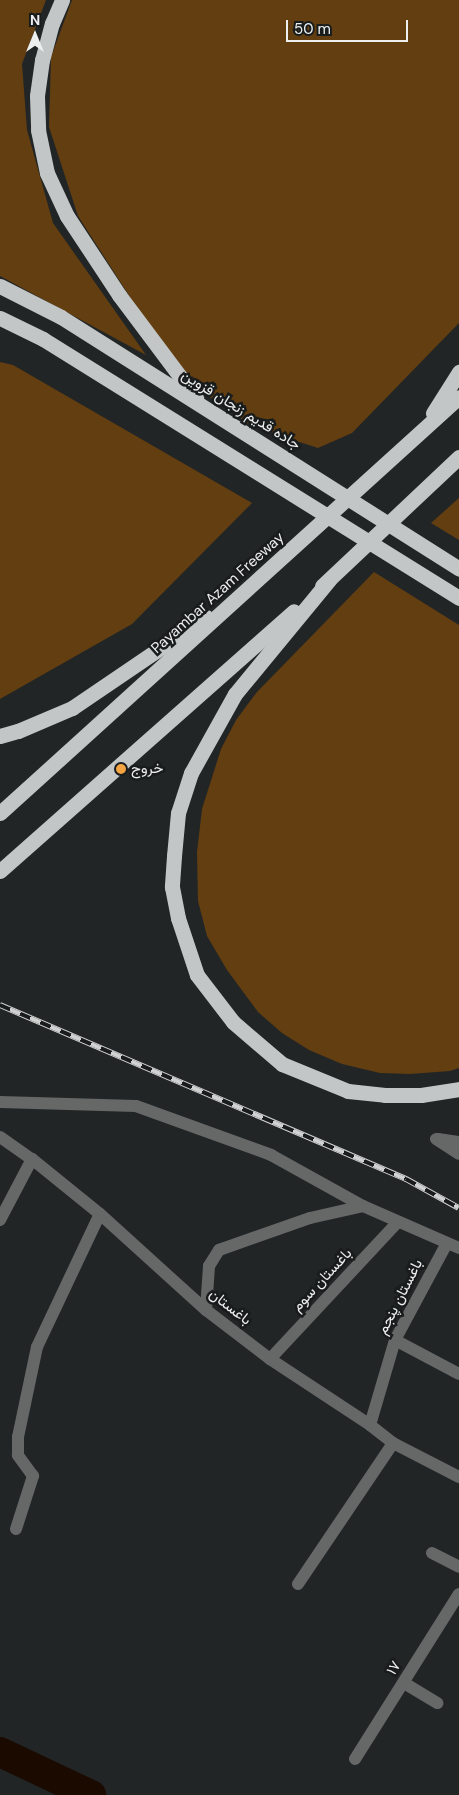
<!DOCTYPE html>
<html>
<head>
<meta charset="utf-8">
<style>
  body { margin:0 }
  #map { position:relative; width:459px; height:1795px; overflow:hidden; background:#222526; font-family:"DM Sans",Vazirmatn,sans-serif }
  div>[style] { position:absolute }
  .green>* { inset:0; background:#623e10 }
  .river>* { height:30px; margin:-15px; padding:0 15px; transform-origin:15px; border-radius:15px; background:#1a0a00 }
  .street>* { height:12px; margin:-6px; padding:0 6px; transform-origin:6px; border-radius:6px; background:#666868 }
  .highway>* { height:15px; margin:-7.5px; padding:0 7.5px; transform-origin:7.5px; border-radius:7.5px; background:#c2c6c7 }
  .rail>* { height:5.5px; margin-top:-2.75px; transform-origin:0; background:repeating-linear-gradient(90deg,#191c1c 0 11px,#d0d2d2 0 22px); box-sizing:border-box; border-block:1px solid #d0d2d2 }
  .dots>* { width:14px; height:14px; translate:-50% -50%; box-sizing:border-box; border:2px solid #191c1c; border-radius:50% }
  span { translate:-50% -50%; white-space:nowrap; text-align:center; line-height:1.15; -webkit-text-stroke:5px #191c1c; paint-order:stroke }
  .street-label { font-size:15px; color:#edefef }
  .poi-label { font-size:15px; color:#edefef }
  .left { translate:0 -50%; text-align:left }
  .north { position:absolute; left:10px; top:10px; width:50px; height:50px; -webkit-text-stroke:4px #191c1c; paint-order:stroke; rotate:0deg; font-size:14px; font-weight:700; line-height:20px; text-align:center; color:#edefef }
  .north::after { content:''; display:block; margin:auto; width:18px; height:22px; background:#edefef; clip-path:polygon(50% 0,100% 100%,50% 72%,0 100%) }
  .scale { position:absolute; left:286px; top:20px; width:122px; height:22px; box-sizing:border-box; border:2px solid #edefef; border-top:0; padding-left:6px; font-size:15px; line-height:18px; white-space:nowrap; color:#edefef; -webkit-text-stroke:4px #191c1c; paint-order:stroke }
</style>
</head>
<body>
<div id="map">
  <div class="green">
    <i style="clip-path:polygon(0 0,46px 0,22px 64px,27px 130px,53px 223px,146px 355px,0 276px)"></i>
    <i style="clip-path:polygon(72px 0,459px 0,459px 323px,352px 433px,318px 448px,253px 427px,210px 397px,184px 370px,137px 308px,78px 216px,49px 127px,51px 57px)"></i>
    <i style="clip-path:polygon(0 362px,13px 365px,252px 503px,132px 624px,0 699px)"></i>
    <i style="clip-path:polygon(459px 498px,459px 540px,431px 523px)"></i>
    <i style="clip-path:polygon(374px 572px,459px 625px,459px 1068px,450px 1071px,410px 1074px,380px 1073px,342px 1064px,309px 1050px,282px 1033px,258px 1012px,227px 970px,207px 936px,198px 901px,197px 852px,202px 809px,221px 749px,236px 720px,257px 692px)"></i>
  </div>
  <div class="river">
    <i style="left:0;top:1752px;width:101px;rotate:25.3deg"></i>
  </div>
  <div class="street">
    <i style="left:0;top:1102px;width:136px;rotate:1.7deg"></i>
    <i style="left:136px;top:1106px;width:144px;rotate:19.9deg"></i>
    <i style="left:271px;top:1155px;width:105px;rotate:29deg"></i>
    <i style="left:363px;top:1206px;width:105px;rotate:23.6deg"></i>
    <i style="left:0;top:1137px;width:39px;rotate:35deg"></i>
    <i style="left:32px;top:1159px;width:87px;rotate:39deg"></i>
    <i style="left:100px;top:1214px;width:143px;rotate:42.2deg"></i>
    <i style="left:206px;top:1310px;width:81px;rotate:37.4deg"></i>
    <i style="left:270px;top:1359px;width:120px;rotate:33.4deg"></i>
    <i style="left:370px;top:1425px;width:29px;rotate:38deg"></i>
    <i style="left:393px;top:1443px;width:74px;rotate:27.3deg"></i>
    <i style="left:436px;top:1139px;width:27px;rotate:33deg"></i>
    <i style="left:438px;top:1139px;width:21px;rotate:8deg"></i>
    <i style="left:0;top:1220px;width:69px;rotate:-62.3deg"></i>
    <i style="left:206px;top:1310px;width:44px;rotate:-86.1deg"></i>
    <i style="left:209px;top:1266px;width:19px;rotate:-58deg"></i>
    <i style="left:219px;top:1250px;width:96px;rotate:-19.4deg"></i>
    <i style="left:310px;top:1218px;width:54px;rotate:-12.8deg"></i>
    <i style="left:395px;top:1340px;width:72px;rotate:28deg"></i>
    <i style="left:270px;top:1359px;width:186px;rotate:-47deg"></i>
    <i style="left:370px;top:1425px;width:89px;rotate:-73.6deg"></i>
    <i style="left:395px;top:1340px;width:110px;rotate:-61.8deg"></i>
    <i style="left:16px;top:1529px;width:56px;rotate:-72.2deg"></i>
    <i style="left:33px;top:1476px;width:26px;rotate:-126deg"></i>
    <i style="left:18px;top:1455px;width:18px;rotate:-90deg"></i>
    <i style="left:18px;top:1437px;width:92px;rotate:-78.1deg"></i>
    <i style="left:37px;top:1347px;width:147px;rotate:-64.7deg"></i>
    <i style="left:432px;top:1553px;width:30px;rotate:27deg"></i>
    <i style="left:298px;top:1584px;width:170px;rotate:-56deg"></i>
    <i style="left:404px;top:1683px;width:39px;rotate:31deg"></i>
    <i style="left:355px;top:1759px;width:195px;rotate:-57.8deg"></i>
  </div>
  <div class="highway">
    <i style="left:62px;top:0;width:25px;rotate:113deg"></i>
    <i style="left:52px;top:23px;width:38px;rotate:105deg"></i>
    <i style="left:42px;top:60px;width:36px;rotate:98deg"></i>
    <i style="left:37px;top:96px;width:34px;rotate:88deg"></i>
    <i style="left:38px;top:130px;width:44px;rotate:78.2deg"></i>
    <i style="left:47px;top:173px;width:47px;rotate:65.1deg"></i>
    <i style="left:67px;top:216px;width:95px;rotate:56.6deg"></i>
    <i style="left:119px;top:295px;width:129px;rotate:53.2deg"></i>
    <i style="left:0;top:286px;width:68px;rotate:26.9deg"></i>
    <i style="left:61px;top:317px;width:471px;rotate:32.3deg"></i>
    <i style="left:0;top:318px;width:48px;rotate:26deg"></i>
    <i style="left:43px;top:339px;width:490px;rotate:31.9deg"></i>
    <i style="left:433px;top:413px;width:49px;rotate:-57.6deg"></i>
    <i style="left:329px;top:580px;width:148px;rotate:129.5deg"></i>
    <i style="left:235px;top:694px;width:90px;rotate:119.1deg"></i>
    <i style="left:191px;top:773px;width:42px;rotate:108deg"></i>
    <i style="left:178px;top:813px;width:43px;rotate:95.3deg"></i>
    <i style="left:174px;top:856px;width:31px;rotate:94deg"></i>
    <i style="left:172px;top:887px;width:32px;rotate:79deg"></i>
    <i style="left:178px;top:918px;width:60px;rotate:71.6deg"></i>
    <i style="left:197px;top:975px;width:59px;rotate:52.5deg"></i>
    <i style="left:233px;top:1022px;width:65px;rotate:40.6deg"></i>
    <i style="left:282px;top:1064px;width:71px;rotate:22.2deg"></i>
    <i style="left:348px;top:1091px;width:37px;rotate:6deg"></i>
    <i style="left:385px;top:1095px;width:36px"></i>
    <i style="left:421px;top:1095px;width:38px;rotate:-9deg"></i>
    <i style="left:322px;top:586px;width:188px;rotate:-43.3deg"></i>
    <i style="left:0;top:736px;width:19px;rotate:-16deg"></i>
    <i style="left:18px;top:731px;width:59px;rotate:-23.1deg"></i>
    <i style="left:72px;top:708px;width:162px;rotate:-34.2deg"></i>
    <i style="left:0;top:813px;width:619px;rotate:-42.19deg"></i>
    <i style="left:0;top:871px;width:392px;rotate:-41.5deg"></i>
  </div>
  <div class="rail">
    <i style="left:0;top:1005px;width:442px;rotate:23.2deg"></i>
    <i style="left:406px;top:1179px;width:60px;rotate:28.7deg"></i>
  </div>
  <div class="dots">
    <i style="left:121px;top:769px;background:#f4a443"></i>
  </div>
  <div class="street-label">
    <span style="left:241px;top:410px;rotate:32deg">جاده قدیم زنجان قزوین</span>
    <span style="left:218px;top:593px;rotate:-42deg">Payambar Azam Freeway</span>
    <span style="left:322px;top:1280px;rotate:-47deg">باغستان سوم</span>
    <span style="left:400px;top:1297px;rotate:-63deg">باغستان پنجم</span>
    <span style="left:230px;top:1307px;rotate:38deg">باغستان</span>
    <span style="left:394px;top:1668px;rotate:-58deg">۱۷</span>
  </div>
  <div class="poi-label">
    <span class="left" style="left:131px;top:769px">خروج</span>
  </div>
  <div class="north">N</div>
  <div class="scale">50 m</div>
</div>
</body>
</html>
